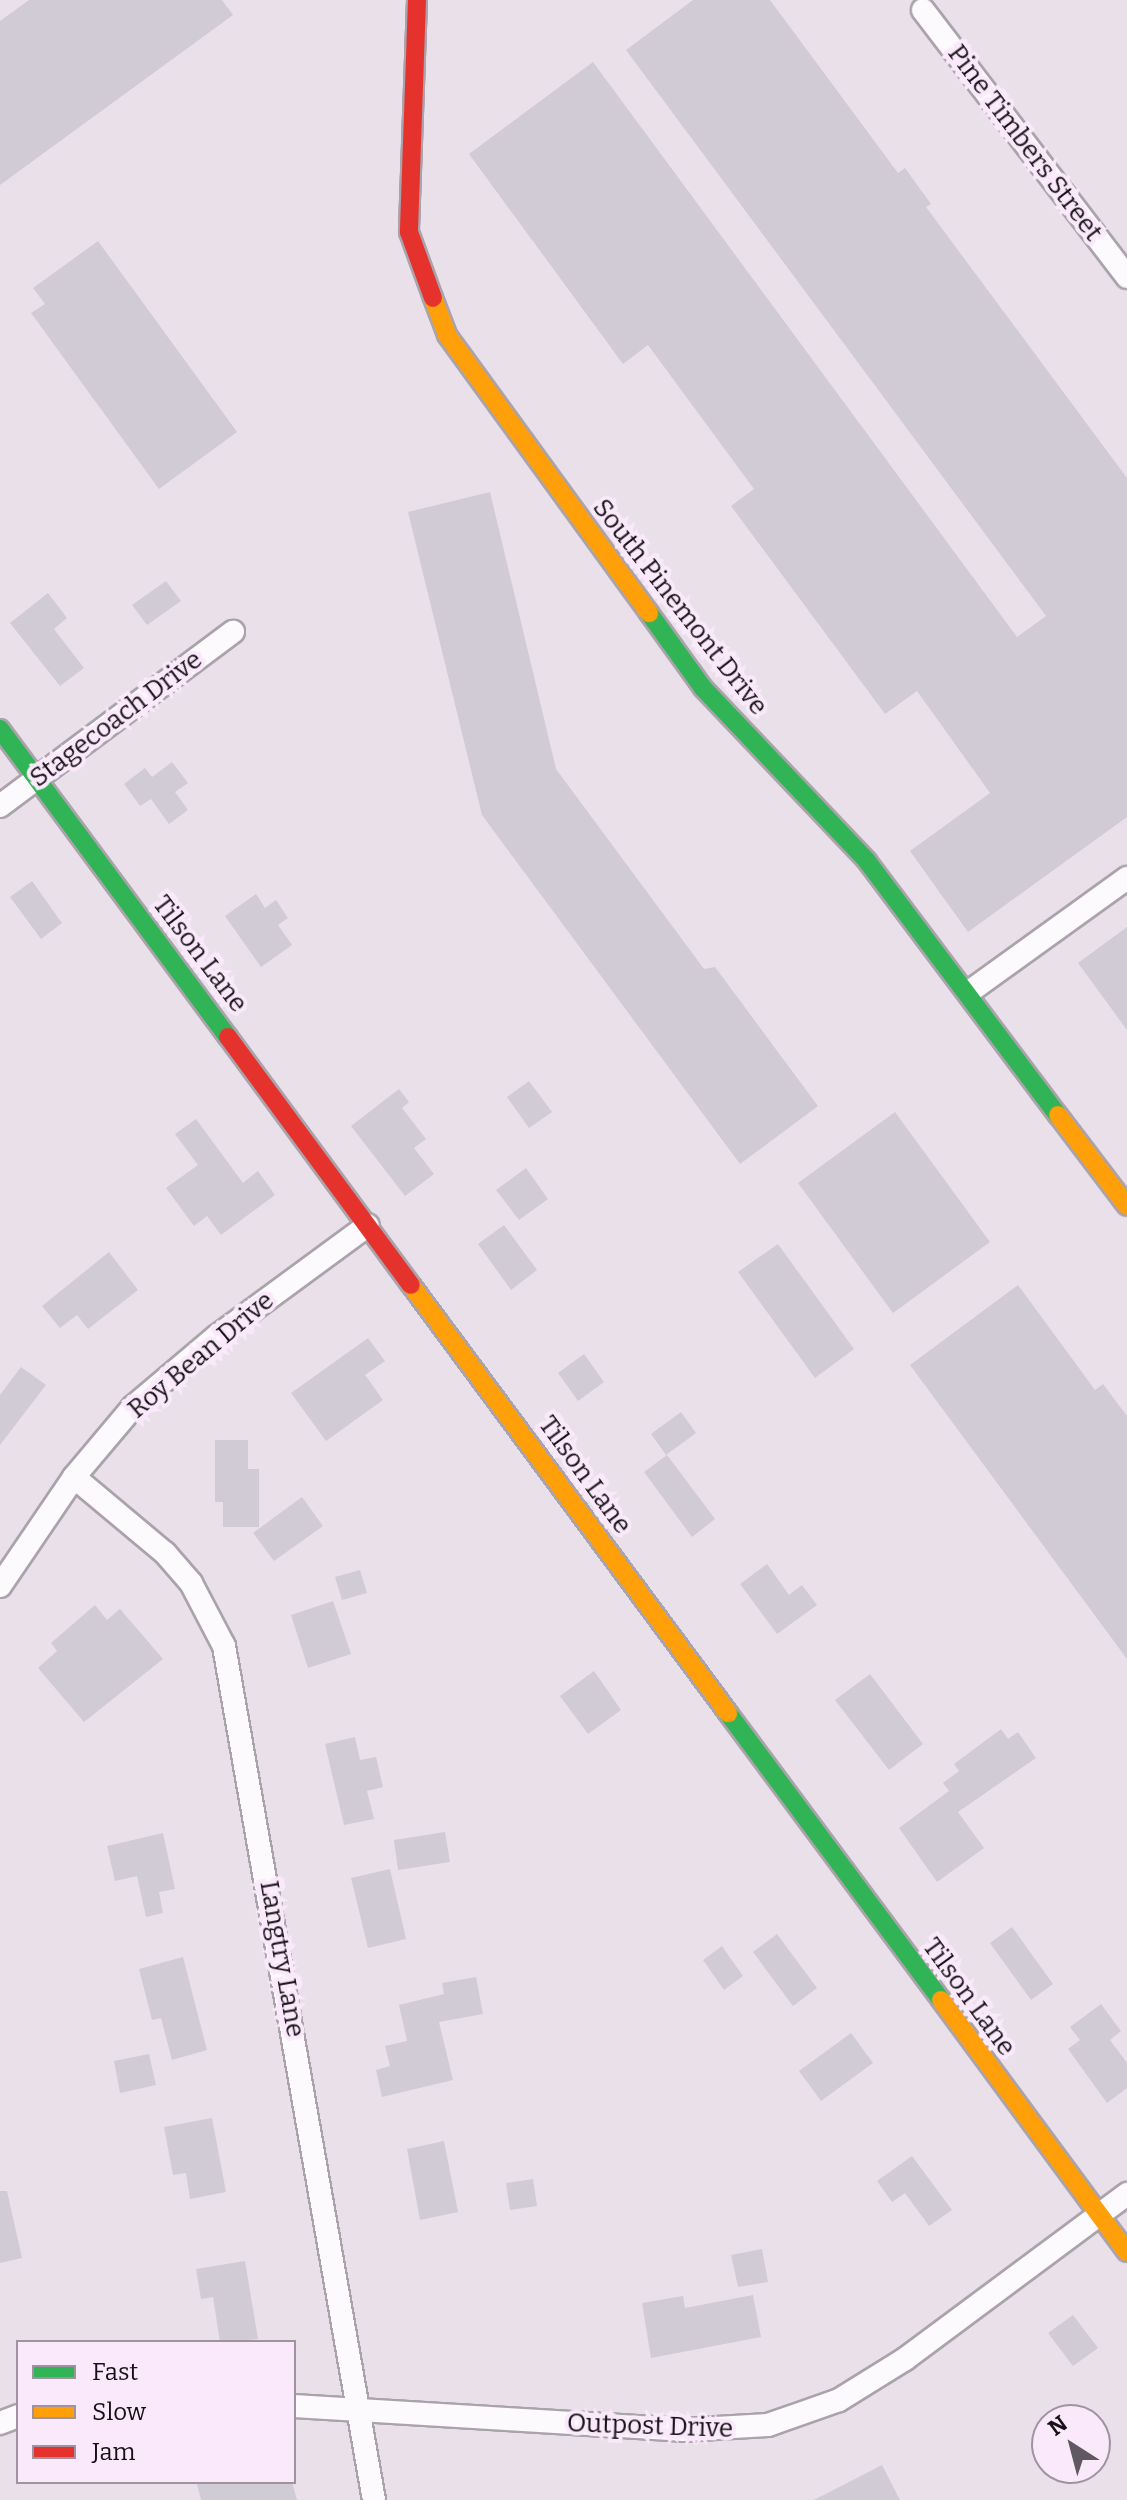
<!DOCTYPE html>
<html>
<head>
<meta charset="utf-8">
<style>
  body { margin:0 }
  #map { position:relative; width:1127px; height:2500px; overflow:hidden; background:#eae0ea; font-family:Bitter,serif }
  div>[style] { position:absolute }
  .building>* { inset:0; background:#d0cbd4 }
  .roads { filter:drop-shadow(2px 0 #aaa3ab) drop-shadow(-2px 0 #aaa3ab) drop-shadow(0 2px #aaa3ab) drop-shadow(0 -2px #aaa3ab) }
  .street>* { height:22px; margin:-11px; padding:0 11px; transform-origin:11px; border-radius:11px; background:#fcfafc }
  .fast>* { height:18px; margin:-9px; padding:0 9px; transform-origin:9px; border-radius:9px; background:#30b455 }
  .slow>* { height:18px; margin:-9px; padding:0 9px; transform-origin:9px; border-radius:9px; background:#ff9f0a }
  .jam>* { height:18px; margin:-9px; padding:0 9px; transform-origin:9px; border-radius:9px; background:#e5322d }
  span { translate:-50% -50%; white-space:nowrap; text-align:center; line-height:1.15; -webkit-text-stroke:8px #fae9fb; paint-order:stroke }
  .street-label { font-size:26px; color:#171117 }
  .legend { position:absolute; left:16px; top:2340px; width:280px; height:144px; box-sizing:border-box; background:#fae9fb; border:2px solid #9f93a0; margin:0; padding:10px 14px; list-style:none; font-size:24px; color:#171117 }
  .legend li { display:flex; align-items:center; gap:16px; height:40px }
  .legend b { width:40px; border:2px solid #9f93a0 }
  .north { position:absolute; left:1031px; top:2404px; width:80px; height:80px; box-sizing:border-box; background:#fae9fb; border:2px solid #9f93a0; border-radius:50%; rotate:324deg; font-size:22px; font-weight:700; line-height:32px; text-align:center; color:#171117 }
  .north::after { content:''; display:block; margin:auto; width:28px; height:36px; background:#615961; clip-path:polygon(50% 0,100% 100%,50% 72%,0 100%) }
</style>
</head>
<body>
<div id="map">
  <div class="building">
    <i style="clip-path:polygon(29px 0,222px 0,233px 15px,0 185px,0 21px)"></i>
    <i style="clip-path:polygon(693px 0,770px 0,898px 173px,905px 168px,931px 204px,926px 207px,1127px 478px,1127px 817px,968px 932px,910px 851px,990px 793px,917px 691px,885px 714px,731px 506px,754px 489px,648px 345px,623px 364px,469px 154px,593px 62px,1017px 637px,1046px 616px,626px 50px)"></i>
    <i style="clip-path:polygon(98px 241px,237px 432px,159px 489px,31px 313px,45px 304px,33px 288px)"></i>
    <i style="clip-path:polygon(490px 492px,556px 769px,704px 969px,715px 967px,818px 1106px,740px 1164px,482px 815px,408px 512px)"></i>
    <i style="clip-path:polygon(166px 581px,181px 601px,147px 625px,132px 605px)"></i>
    <i style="clip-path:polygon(48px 593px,67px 618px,54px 629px,84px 668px,60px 686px,10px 623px)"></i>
    <i style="clip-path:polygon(172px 762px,188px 783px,175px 792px,188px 810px,169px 824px,151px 799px,140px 806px,124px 784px,145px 768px,152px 777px)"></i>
    <i style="clip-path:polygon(32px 881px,62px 923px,41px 939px,10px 897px)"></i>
    <i style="clip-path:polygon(256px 894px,265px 908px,276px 900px,288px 918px,278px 925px,292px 945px,261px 967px,225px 916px)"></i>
    <i style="clip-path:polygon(1127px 927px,1127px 1030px,1078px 963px)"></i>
    <i style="clip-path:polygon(529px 1081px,552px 1112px,529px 1128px,507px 1097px)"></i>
    <i style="clip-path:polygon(399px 1089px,409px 1102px,402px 1108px,426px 1139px,414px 1148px,434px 1174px,405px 1196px,351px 1126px)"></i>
    <i style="clip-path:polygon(895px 1112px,990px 1242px,893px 1313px,798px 1183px)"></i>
    <i style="clip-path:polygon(196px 1119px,243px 1183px,258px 1171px,275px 1195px,221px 1235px,207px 1216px,194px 1226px,166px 1188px,198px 1165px,175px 1134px)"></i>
    <i style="clip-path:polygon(526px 1168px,548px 1199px,519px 1220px,496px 1190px)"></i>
    <i style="clip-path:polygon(504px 1225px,537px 1270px,511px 1290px,478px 1244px)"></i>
    <i style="clip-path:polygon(778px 1244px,854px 1349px,815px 1378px,738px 1272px)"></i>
    <i style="clip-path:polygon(109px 1252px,138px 1290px,88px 1329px,77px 1315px,60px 1328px,42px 1306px)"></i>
    <i style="clip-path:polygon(1018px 1285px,1095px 1390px,1103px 1384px,1127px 1416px,1127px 1659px,910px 1365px)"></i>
    <i style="clip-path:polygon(368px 1338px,385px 1361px,365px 1375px,383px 1400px,326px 1441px,291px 1393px)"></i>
    <i style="clip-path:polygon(584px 1354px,604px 1382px,578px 1401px,558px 1373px)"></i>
    <i style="clip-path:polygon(21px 1367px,46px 1385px,0 1445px,0 1395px)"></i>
    <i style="clip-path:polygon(681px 1412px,696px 1433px,666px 1455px,651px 1434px)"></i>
    <i style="clip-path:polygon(215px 1440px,248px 1440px,248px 1469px,259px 1469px,259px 1527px,223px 1527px,223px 1502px,215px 1502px)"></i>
    <i style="clip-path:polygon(667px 1455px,715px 1519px,692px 1537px,644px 1472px)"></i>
    <i style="clip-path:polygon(302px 1497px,323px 1526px,274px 1561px,253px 1533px)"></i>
    <i style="clip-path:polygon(767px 1564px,789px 1595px,802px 1585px,817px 1605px,777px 1634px,740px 1584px)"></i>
    <i style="clip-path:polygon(360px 1570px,367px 1593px,342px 1600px,335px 1577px)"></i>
    <i style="clip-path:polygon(333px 1601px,351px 1654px,308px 1668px,291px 1615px)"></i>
    <i style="clip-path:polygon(95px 1605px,107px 1620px,120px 1609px,163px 1659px,84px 1722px,38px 1668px,57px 1651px,51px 1643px)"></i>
    <i style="clip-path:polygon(594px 1671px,621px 1710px,588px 1734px,560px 1696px)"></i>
    <i style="clip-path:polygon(870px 1674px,923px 1744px,889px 1770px,835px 1700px)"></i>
    <i style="clip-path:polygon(1001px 1729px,1008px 1739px,1018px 1732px,1036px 1758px,958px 1812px,984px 1848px,937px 1882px,899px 1828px,949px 1791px,943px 1783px,959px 1771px,954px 1764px)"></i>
    <i style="clip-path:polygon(355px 1737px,360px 1760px,376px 1757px,383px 1787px,367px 1791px,374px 1819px,344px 1825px,325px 1744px)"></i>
    <i style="clip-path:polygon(445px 1832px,450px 1862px,398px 1870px,394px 1840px)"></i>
    <i style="clip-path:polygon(163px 1833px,175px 1889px,159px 1892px,163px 1913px,146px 1917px,137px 1876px,115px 1881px,107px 1846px)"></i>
    <i style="clip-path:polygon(390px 1869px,406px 1939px,368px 1948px,351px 1878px)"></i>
    <i style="clip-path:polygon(1012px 1927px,1053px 1984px,1031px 2000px,990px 1943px)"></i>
    <i style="clip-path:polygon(777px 1934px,817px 1988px,793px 2006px,753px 1952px)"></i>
    <i style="clip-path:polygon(722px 1946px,743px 1976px,724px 1990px,703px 1960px)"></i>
    <i style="clip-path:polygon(183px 1957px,207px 2050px,172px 2060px,161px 2018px,152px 2020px,139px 1969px)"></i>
    <i style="clip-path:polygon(476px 1977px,483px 2014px,439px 2022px,453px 2080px,382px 2097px,376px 2070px,390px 2066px,385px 2046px,407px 2041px,399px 2005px,444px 1994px,442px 1983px)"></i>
    <i style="clip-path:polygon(1101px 2004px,1121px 2031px,1110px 2040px,1127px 2063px,1127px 2088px,1107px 2103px,1068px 2049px,1080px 2040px,1070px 2027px)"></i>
    <i style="clip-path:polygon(851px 2033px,873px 2063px,821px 2101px,799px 2071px)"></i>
    <i style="clip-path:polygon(149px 2054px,156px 2085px,120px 2093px,114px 2061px)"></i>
    <i style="clip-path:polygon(212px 2118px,226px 2192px,190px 2199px,186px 2173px,173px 2175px,164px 2127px)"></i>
    <i style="clip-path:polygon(444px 2141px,458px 2212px,420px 2220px,407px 2149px)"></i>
    <i style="clip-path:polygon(912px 2156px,952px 2210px,929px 2226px,905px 2193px,892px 2202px,877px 2181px)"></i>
    <i style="clip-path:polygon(533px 2179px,537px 2206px,510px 2210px,506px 2183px)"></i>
    <i style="clip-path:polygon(0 2191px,7px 2191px,22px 2258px,0 2263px)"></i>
    <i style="clip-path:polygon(762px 2249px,768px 2282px,738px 2287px,731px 2255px)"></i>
    <i style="clip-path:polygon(245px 2261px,258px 2339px,220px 2342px,213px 2297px,201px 2299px,196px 2269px)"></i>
    <i style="clip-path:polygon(753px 2295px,761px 2337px,651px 2358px,642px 2303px,683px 2296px,685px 2308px)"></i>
    <i style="clip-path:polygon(1073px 2315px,1098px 2348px,1073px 2366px,1048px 2333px)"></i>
    <i style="clip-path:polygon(882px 2465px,900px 2500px,814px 2500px)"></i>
    <i style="clip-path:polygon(206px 2482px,292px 2482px,297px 2500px,201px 2500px,197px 2484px)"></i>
  </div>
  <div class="roads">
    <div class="street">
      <i style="left:923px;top:10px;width:336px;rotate:52.6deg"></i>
      <i style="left:0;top:806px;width:291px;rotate:-36.8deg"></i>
      <i style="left:969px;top:992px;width:195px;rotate:-35.8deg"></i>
      <i style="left:74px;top:1477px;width:119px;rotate:39.9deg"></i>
      <i style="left:165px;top:1553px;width:40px;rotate:49deg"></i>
      <i style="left:191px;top:1583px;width:71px;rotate:62.4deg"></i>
      <i style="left:224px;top:1646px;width:867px;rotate:80.04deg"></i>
      <i style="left:0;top:1586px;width:132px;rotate:-55.8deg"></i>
      <i style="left:74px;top:1477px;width:92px;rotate:-49.9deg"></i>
      <i style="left:133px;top:1407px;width:110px;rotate:-40.2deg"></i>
      <i style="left:217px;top:1336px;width:187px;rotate:-36.3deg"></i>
      <i style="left:294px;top:2406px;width:389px;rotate:3.5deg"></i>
      <i style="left:682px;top:2430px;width:86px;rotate:-3.3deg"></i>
      <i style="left:768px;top:2425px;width:75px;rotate:-19.4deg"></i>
      <i style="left:839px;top:2400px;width:78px;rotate:-31.8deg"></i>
      <i style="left:905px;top:2359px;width:277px;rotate:-36.6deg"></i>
      <i style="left:0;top:2423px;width:19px;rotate:-21deg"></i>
    </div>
    <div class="fast">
      <i style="left:649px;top:613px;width:92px;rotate:54.2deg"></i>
      <i style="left:703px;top:688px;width:238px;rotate:46.5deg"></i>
      <i style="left:867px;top:861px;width:318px;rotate:53.1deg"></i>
      <i style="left:0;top:729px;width:383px;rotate:53.5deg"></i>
      <i style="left:728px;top:1713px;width:357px;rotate:53.4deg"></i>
    </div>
    <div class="slow">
      <i style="left:433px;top:298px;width:40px;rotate:69deg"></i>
      <i style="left:447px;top:335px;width:344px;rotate:54deg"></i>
      <i style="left:1058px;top:1115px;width:114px;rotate:52.8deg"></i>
      <i style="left:411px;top:1285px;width:533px;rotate:53.47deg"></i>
      <i style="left:941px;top:2000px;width:313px;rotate:53.6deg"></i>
    </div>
    <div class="jam">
      <i style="left:417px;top:0;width:232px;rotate:92deg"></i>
      <i style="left:409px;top:232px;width:70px;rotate:70deg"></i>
      <i style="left:228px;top:1037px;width:308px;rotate:53.6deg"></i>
    </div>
  </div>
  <div class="street-label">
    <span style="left:1025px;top:143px;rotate:53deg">Pine Timbers Street</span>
    <span style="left:680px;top:607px;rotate:52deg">South Pinemont Drive</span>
    <span style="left:116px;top:719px;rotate:-37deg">Stagecoach Drive</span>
    <span style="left:200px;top:954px;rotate:53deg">Tilson Lane</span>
    <span style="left:201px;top:1355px;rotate:-40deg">Roy Bean Drive</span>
    <span style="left:585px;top:1475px;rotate:54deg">Tilson Lane</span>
    <span style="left:282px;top:1959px;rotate:80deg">Langtry Lane</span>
    <span style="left:969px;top:1997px;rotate:54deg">Tilson Lane</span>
    <span style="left:650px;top:2426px;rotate:2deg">Outpost Drive</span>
  </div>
  <ul class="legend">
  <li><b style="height:10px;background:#30b455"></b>Fast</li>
  <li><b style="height:10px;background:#ff9f0a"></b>Slow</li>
  <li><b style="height:10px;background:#e5322d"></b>Jam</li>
  </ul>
  <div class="north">N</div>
</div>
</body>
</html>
